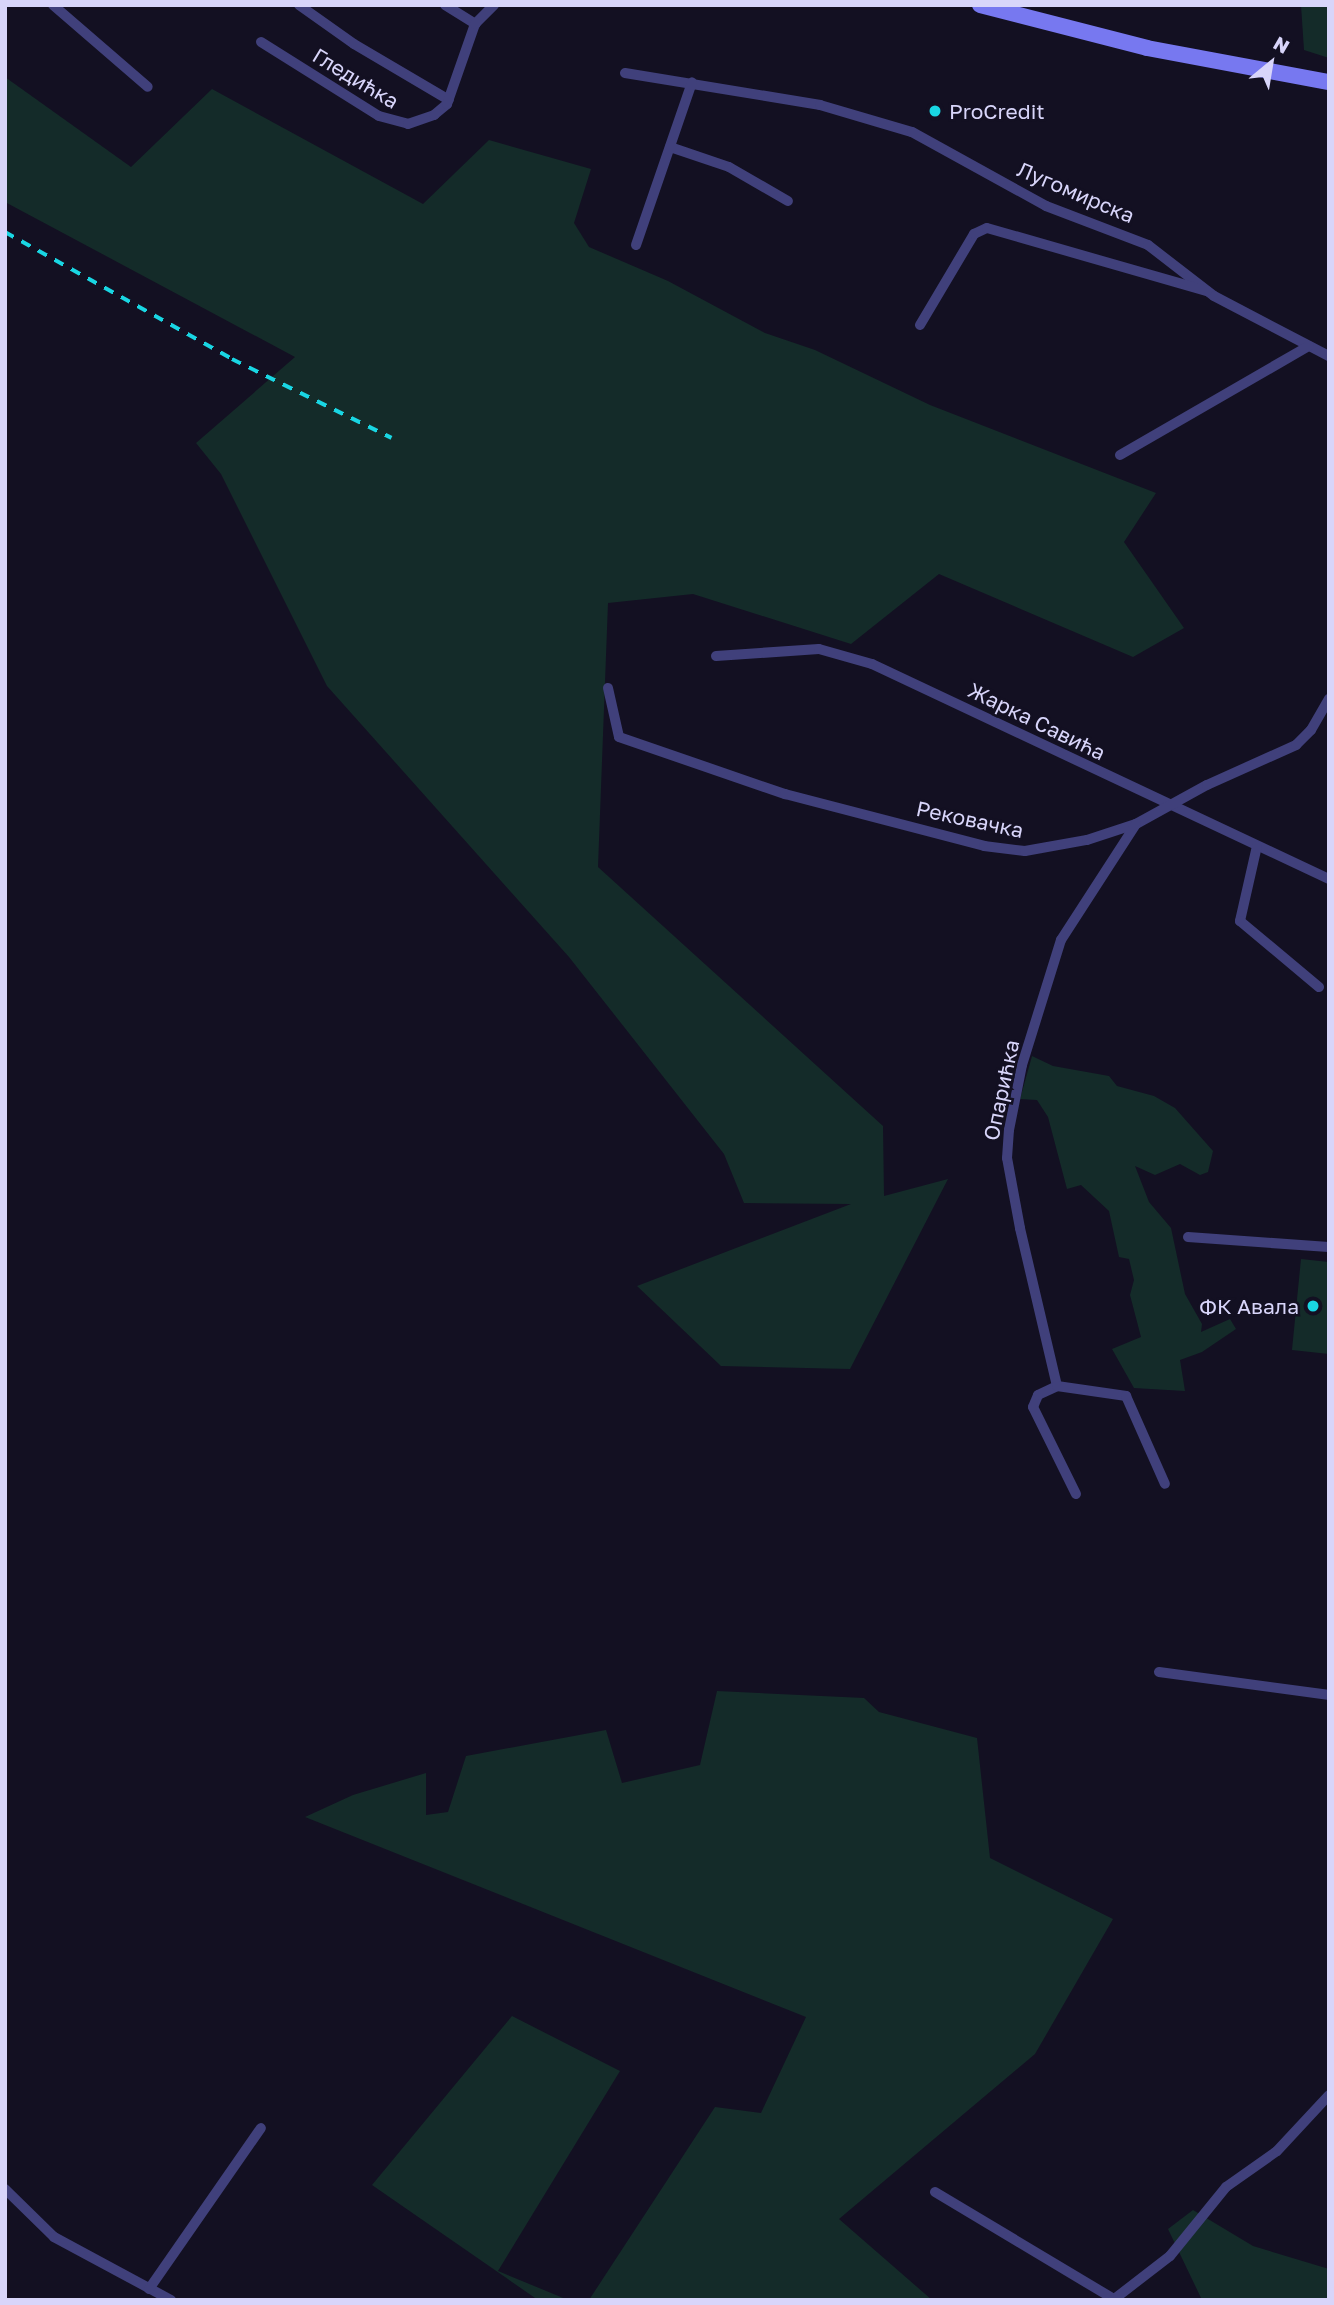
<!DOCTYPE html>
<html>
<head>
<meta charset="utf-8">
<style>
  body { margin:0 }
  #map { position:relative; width:1334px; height:2305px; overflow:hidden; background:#131022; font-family:"Golos Text",sans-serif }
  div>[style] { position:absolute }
  .green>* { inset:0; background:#142b29 }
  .minor>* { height:10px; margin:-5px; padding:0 5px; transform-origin:5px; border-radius:5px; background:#40407b }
  .secondary>* { height:16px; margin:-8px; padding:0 8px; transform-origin:8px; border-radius:8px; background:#7778f0 }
  .rail>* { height:3.5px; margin-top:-1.75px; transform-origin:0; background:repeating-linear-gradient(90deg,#19d6e3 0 10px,transparent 0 19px) }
  .dots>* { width:19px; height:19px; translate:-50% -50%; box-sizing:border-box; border:4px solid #131022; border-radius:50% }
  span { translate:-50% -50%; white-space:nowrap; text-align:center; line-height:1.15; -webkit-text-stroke:5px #131022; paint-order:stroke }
  .street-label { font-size:21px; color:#d8d5fa }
  .poi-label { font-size:21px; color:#d8d5fa }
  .left { translate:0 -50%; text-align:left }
  .right { translate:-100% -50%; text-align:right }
  .frame { position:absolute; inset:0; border:7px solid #d8d5fa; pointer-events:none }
  .north { position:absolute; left:1236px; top:28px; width:70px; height:70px; -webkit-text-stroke:5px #131022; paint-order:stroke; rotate:30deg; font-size:19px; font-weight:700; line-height:28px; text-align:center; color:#d8d5fa }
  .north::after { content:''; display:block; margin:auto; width:24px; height:32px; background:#d8d5fa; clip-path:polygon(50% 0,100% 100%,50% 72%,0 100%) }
</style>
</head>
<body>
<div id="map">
  <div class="green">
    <i style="clip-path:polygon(1301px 5px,1329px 5px,1329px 58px,1304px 50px)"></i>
    <i style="clip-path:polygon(5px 77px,131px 167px,212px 89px,423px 204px,489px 140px,591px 169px,574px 223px,589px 247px,668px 281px,765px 333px,815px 350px,930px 405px,1156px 493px,1124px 542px,1184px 628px,1133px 657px,939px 574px,851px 644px,693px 594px,608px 603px,598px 867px,883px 1126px,884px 1196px,948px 1179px,850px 1369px,721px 1366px,637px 1286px,851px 1204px,744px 1203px,724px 1154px,569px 957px,327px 686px,221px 474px,196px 443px,295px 357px,5px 202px)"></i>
    <i style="clip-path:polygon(1032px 1056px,1053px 1066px,1109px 1076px,1117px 1086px,1154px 1096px,1175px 1108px,1213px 1151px,1208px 1172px,1200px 1175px,1180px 1164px,1155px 1175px,1135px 1166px,1149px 1202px,1171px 1228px,1185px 1294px,1202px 1324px,1201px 1332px,1230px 1319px,1236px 1329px,1202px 1352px,1180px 1360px,1185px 1391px,1134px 1388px,1112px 1349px,1141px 1337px,1130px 1295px,1134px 1280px,1129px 1259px,1119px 1257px,1109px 1211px,1081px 1185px,1067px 1189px,1048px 1117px,1037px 1100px,1020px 1099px)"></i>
    <i style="clip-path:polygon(1301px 1259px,1329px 1262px,1329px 1354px,1292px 1350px)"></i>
    <i style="clip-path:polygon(717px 1691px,864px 1698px,879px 1712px,977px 1738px,990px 1858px,1113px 1919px,1035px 2054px,839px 2219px,932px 2300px,589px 2300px,715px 2107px,761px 2113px,806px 2017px,305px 1817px,353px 1795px,426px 1773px,426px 1815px,448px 1812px,466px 1756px,606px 1730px,622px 1783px,700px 1765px)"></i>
    <i style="clip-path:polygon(512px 2016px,620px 2071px,498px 2271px,568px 2300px,538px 2300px,372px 2185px)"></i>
    <i style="clip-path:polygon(1193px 2210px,1253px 2246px,1329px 2269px,1329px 2300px,1202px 2300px,1168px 2229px)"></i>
  </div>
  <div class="minor">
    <i style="left:53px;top:5px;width:125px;rotate:40.8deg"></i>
    <i style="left:299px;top:5px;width:67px;rotate:35.3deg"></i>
    <i style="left:354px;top:44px;width:110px;rotate:30.5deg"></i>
    <i style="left:445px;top:5px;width:36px;rotate:32deg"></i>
    <i style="left:261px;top:42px;width:139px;rotate:32.1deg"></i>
    <i style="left:379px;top:116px;width:30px;rotate:15deg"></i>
    <i style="left:408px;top:124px;width:28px;rotate:-19deg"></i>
    <i style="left:434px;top:115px;width:17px;rotate:-40deg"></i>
    <i style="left:447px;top:104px;width:85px;rotate:-70.7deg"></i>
    <i style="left:475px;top:24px;width:27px;rotate:-45deg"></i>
    <i style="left:625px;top:73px;width:198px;rotate:9.3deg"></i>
    <i style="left:820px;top:105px;width:96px;rotate:16.4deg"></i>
    <i style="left:912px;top:132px;width:153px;rotate:28.9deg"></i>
    <i style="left:1046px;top:206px;width:109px;rotate:20.9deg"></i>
    <i style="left:1148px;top:245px;width:83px;rotate:37.7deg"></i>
    <i style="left:1214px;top:296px;width:130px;rotate:27.6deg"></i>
    <i style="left:670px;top:147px;width:62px;rotate:18.7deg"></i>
    <i style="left:729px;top:167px;width:68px;rotate:30deg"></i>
    <i style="left:636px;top:245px;width:172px;rotate:-71deg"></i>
    <i style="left:920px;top:325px;width:106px;rotate:-59.3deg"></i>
    <i style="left:974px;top:234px;width:14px;rotate:-25deg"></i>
    <i style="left:987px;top:228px;width:229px;rotate:16deg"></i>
    <i style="left:1120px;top:455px;width:218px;rotate:-30deg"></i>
    <i style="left:716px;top:656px;width:103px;rotate:-3.9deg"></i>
    <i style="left:819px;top:649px;width:55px;rotate:15.8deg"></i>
    <i style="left:872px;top:664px;width:505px;rotate:25.2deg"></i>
    <i style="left:608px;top:688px;width:50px;rotate:77.3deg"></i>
    <i style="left:619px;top:737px;width:176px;rotate:19deg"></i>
    <i style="left:785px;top:794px;width:206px;rotate:14.6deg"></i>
    <i style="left:984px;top:846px;width:41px;rotate:7deg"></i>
    <i style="left:1025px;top:851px;width:63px;rotate:-10.1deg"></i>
    <i style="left:1087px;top:840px;width:52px;rotate:-18.1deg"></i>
    <i style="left:1136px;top:824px;width:81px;rotate:-28.8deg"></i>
    <i style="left:1207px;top:785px;width:98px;rotate:-24.2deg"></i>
    <i style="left:1296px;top:745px;width:21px;rotate:-45deg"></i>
    <i style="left:1311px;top:730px;width:36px;rotate:-60deg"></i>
    <i style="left:1257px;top:846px;width:77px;rotate:102.8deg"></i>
    <i style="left:1240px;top:921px;width:103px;rotate:39.9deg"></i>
    <i style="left:1188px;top:1237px;width:141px;rotate:4.1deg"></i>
    <i style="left:1057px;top:1386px;width:162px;rotate:-103.2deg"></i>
    <i style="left:1020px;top:1228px;width:71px;rotate:-100.5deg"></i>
    <i style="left:1007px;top:1158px;width:28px;rotate:-86deg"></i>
    <i style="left:1009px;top:1130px;width:66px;rotate:-78.7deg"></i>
    <i style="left:1022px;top:1065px;width:131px;rotate:-72.7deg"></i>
    <i style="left:1061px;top:940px;width:138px;rotate:-57.1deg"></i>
    <i style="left:1076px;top:1494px;width:97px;rotate:-116.3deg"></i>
    <i style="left:1033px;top:1407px;width:13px;rotate:-67deg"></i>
    <i style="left:1038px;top:1395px;width:21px;rotate:-25deg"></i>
    <i style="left:1057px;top:1386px;width:70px;rotate:8.2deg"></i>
    <i style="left:1126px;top:1396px;width:96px;rotate:66.1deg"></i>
    <i style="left:1159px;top:1672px;width:172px;rotate:7.7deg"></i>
    <i style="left:5px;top:2189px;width:69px;rotate:44.4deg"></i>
    <i style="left:54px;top:2237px;width:133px;rotate:28.3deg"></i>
    <i style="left:935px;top:2192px;width:209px;rotate:30.9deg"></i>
    <i style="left:149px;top:2289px;width:196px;rotate:-55.2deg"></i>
    <i style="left:1113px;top:2300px;width:72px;rotate:-37.7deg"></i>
    <i style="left:1170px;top:2256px;width:89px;rotate:-50.9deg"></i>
    <i style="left:1226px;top:2187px;width:62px;rotate:-35.2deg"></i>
    <i style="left:1277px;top:2151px;width:76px;rotate:-47.1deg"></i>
  </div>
  <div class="secondary">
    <i style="left:980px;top:5px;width:172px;rotate:14.4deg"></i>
    <i style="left:1147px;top:48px;width:185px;rotate:10.6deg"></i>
  </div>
  <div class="rail">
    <i style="left:5px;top:232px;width:260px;rotate:29.2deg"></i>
    <i style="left:232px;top:359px;width:178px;rotate:26.3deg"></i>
  </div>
  <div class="dots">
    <i style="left:935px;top:111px;background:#19d6e3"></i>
    <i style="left:1313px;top:1306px;background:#19d6e3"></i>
  </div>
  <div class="street-label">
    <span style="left:356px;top:78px;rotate:31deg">Гледићка</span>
    <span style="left:1076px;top:192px;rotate:23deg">Лугомирска</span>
    <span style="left:1037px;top:721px;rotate:26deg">Жарка Савића</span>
    <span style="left:970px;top:819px;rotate:12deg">Рековачка</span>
    <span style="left:1001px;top:1090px;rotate:-78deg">Опарићка</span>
  </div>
  <div class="poi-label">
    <span class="left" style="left:949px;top:111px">ProCredit</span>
    <span class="right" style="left:1299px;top:1306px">ФК Авала</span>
  </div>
  <div class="frame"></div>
  <div class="north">N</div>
</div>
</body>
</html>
